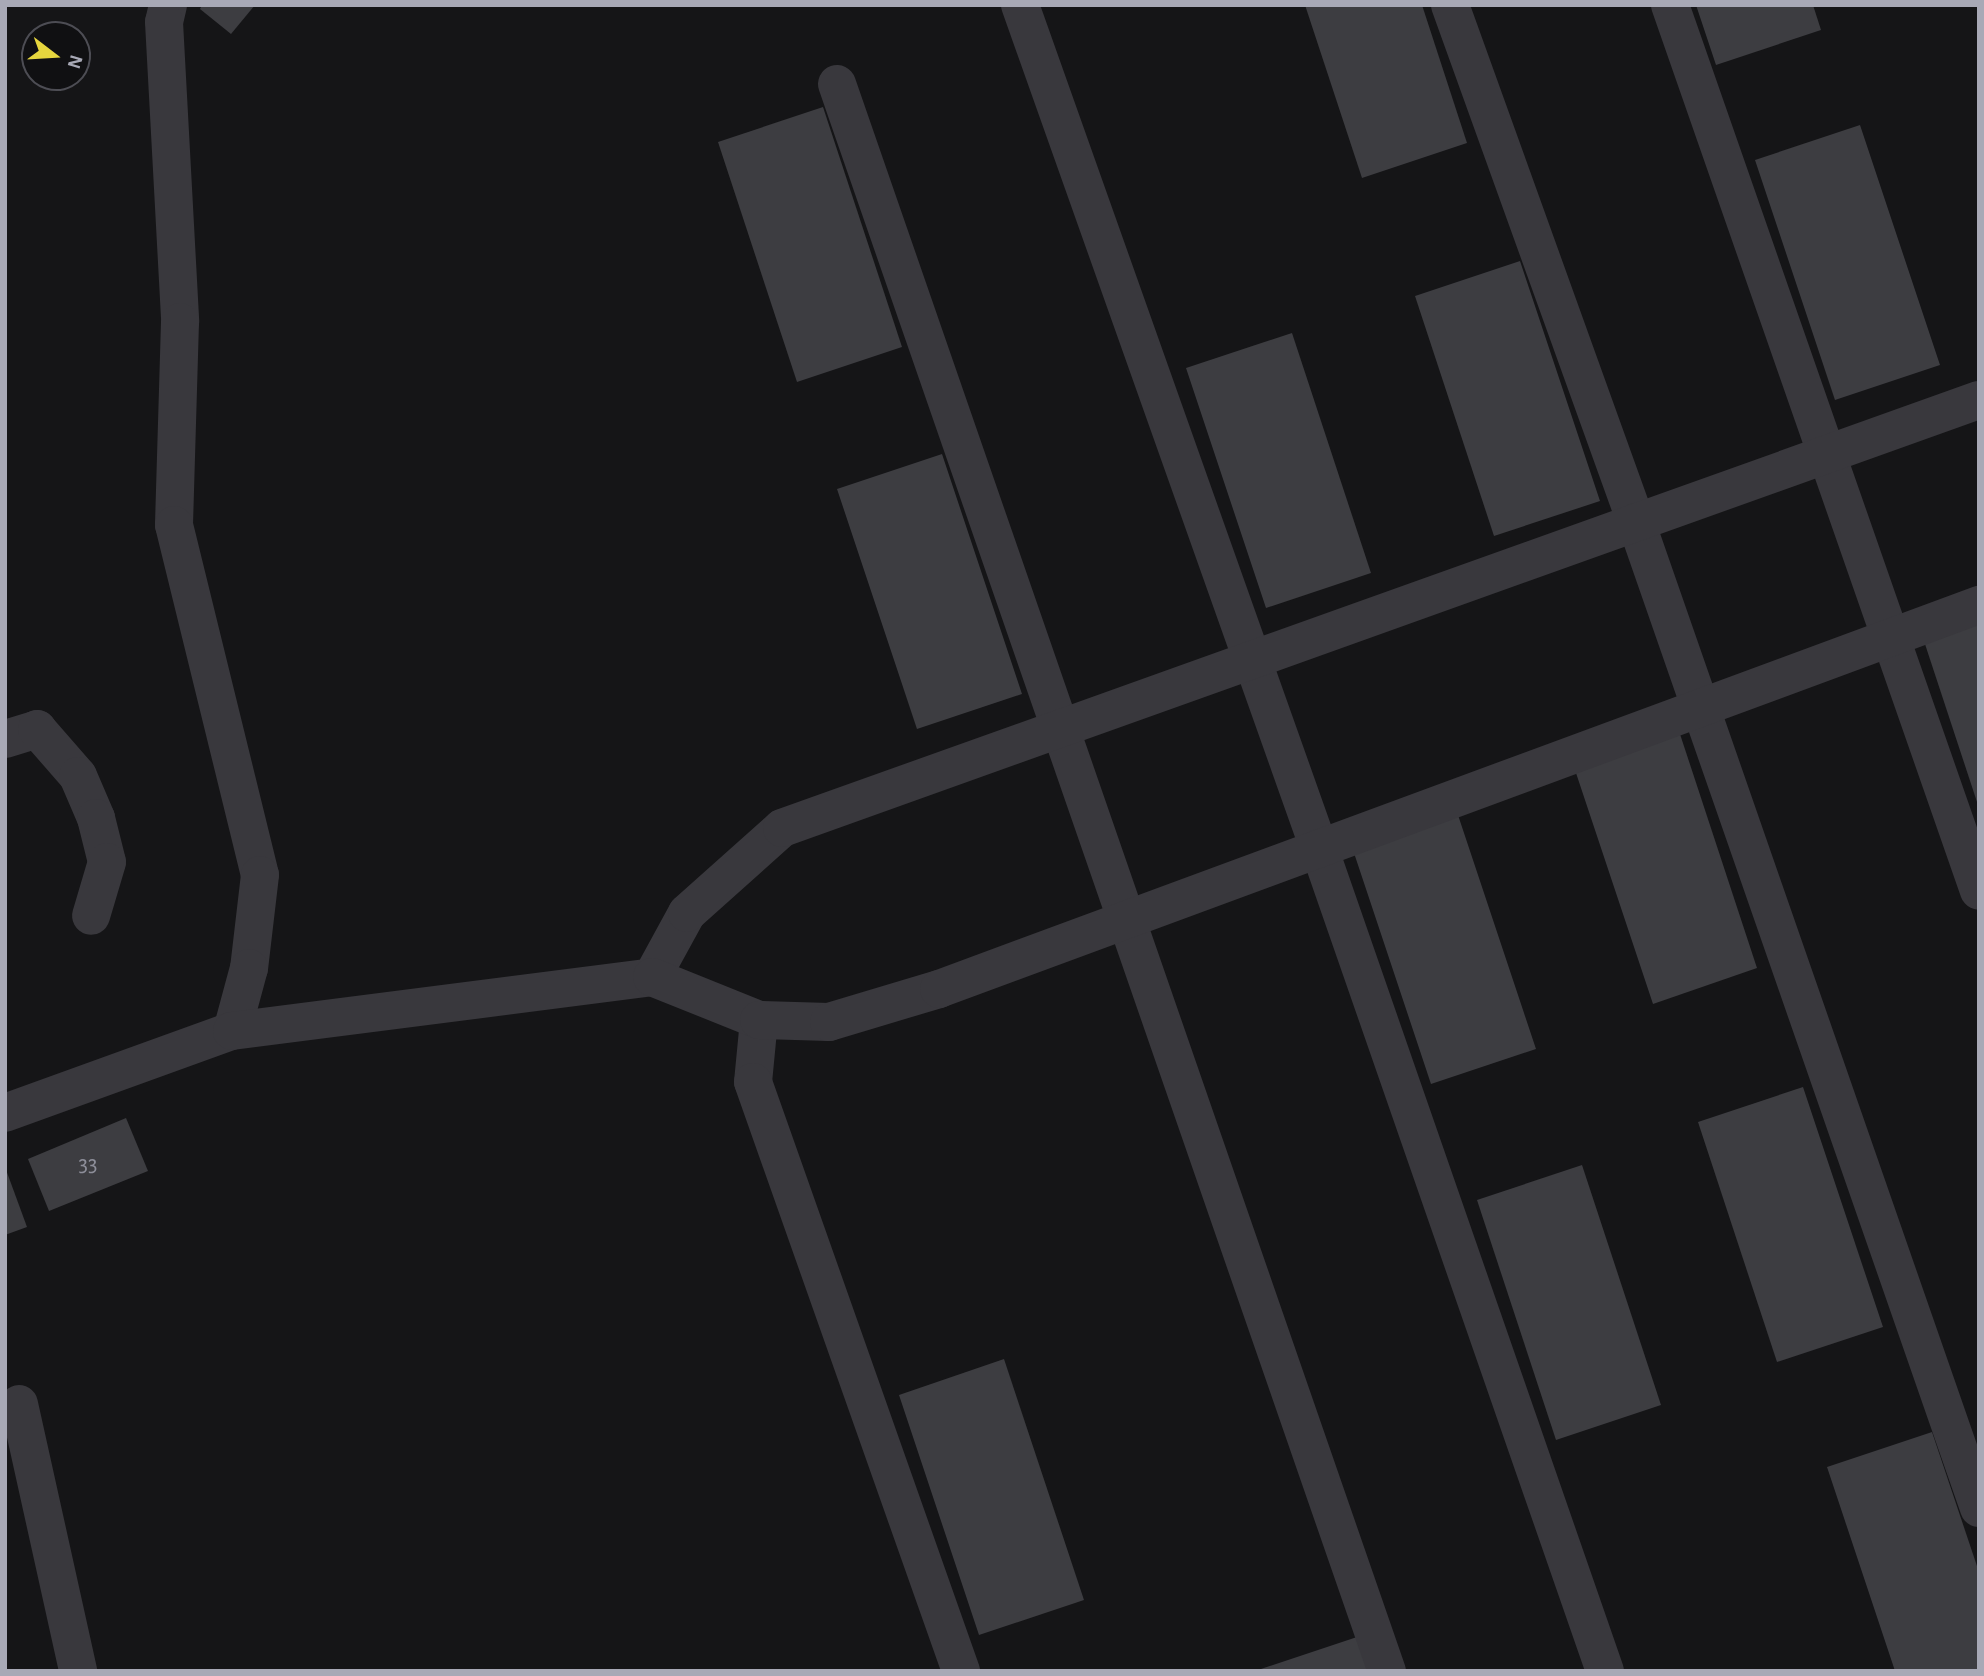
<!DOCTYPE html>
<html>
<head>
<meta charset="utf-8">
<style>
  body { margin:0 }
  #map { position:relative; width:1984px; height:1676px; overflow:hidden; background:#151517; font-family:"Alegreya Sans",sans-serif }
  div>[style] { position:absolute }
  .building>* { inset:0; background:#3d3d41 }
  .minor>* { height:38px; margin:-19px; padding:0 19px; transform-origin:19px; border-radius:19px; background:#39383d }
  span { translate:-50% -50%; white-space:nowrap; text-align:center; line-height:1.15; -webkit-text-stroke:7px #101012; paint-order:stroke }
  .number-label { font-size:23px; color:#8d8e99 }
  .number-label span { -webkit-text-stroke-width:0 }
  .frame { position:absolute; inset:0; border:7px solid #a8a9b6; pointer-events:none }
  .north { position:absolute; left:21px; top:21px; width:70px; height:70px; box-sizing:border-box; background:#101012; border:2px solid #4d4d54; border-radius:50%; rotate:107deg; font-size:19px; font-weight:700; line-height:28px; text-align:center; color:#a8a9b6 }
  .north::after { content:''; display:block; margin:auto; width:24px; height:32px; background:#e6d63e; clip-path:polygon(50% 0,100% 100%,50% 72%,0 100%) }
</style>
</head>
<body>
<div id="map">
  <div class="building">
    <i style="clip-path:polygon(202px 5px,255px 5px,231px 34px,200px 9px)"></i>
    <i style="clip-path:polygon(1305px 5px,1422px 5px,1467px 143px,1362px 178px)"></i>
    <i style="clip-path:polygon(1696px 5px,1813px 5px,1821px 30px,1716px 65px)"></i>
    <i style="clip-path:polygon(823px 107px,902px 347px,797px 382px,718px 142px)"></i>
    <i style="clip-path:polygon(1860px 125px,1940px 365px,1835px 400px,1755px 160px)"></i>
    <i style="clip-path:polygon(1520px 261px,1600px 501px,1494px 536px,1415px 296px)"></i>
    <i style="clip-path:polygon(1292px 333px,1371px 573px,1266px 608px,1186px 368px)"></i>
    <i style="clip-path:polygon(942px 454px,1022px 694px,917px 729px,837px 489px)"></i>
    <i style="clip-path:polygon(1979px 616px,1979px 805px,1978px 805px,1922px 635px)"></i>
    <i style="clip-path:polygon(1678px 728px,1757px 968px,1653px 1004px,1573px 764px)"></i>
    <i style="clip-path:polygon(1456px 809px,1536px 1049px,1431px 1084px,1351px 844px)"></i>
    <i style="clip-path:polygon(1803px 1087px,1883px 1327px,1777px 1362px,1698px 1122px)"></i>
    <i style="clip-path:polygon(126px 1118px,148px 1171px,49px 1211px,28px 1159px)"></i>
    <i style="clip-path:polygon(1582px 1165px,1661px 1405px,1556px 1440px,1477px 1200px)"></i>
    <i style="clip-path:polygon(5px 1167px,27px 1227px,5px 1235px)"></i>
    <i style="clip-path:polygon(1004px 1359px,1084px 1600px,979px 1635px,899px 1395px)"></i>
    <i style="clip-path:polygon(1932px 1432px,1979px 1572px,1979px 1671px,1895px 1671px,1827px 1467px)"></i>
    <i style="clip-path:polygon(1357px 1637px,1368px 1671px,1258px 1671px,1258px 1670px)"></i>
  </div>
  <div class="minor">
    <i style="left:168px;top:5px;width:17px;rotate:103deg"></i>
    <i style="left:164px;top:22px;width:300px;rotate:86.9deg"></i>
    <i style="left:180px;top:322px;width:203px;rotate:91.7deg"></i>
    <i style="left:174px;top:525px;width:360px;rotate:76.2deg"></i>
    <i style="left:260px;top:875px;width:94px;rotate:96.7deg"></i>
    <i style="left:249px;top:968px;width:65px;rotate:105.1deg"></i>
    <i style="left:1020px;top:5px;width:894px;rotate:70.47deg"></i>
    <i style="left:1319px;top:848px;width:871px;rotate:70.84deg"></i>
    <i style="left:1450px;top:5px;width:549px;rotate:70.21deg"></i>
    <i style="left:1636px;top:522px;width:1044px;rotate:70.82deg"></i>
    <i style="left:1670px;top:5px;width:938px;rotate:70.77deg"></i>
    <i style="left:837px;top:84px;width:1680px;rotate:70.89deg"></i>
    <i style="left:5px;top:739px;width:34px;rotate:-17deg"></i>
    <i style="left:37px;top:729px;width:62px;rotate:48.9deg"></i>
    <i style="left:78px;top:776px;width:46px;rotate:66.8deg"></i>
    <i style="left:96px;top:818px;width:45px;rotate:76deg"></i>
    <i style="left:107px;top:862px;width:56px;rotate:106.5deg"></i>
    <i style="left:652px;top:977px;width:73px;rotate:-61.3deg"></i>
    <i style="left:687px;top:913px;width:127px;rotate:-41.8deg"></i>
    <i style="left:782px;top:828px;width:1271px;rotate:-19.68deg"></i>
    <i style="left:759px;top:1020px;width:62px;rotate:95.5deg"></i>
    <i style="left:753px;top:1082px;width:625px;rotate:70.55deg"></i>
    <i style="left:5px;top:1113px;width:241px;rotate:-19.9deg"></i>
    <i style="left:232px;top:1031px;width:423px;rotate:-7.3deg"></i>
    <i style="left:652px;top:977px;width:115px;rotate:21.9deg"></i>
    <i style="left:759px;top:1020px;width:70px;rotate:1.6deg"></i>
    <i style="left:829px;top:1022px;width:115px;rotate:-16.7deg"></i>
    <i style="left:939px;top:989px;width:1109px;rotate:-20.27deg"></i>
    <i style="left:19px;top:1404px;width:273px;rotate:77.5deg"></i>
  </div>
  <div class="number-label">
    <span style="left:88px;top:1165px">33</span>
  </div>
  <div class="frame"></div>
  <div class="north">N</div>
</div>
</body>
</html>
